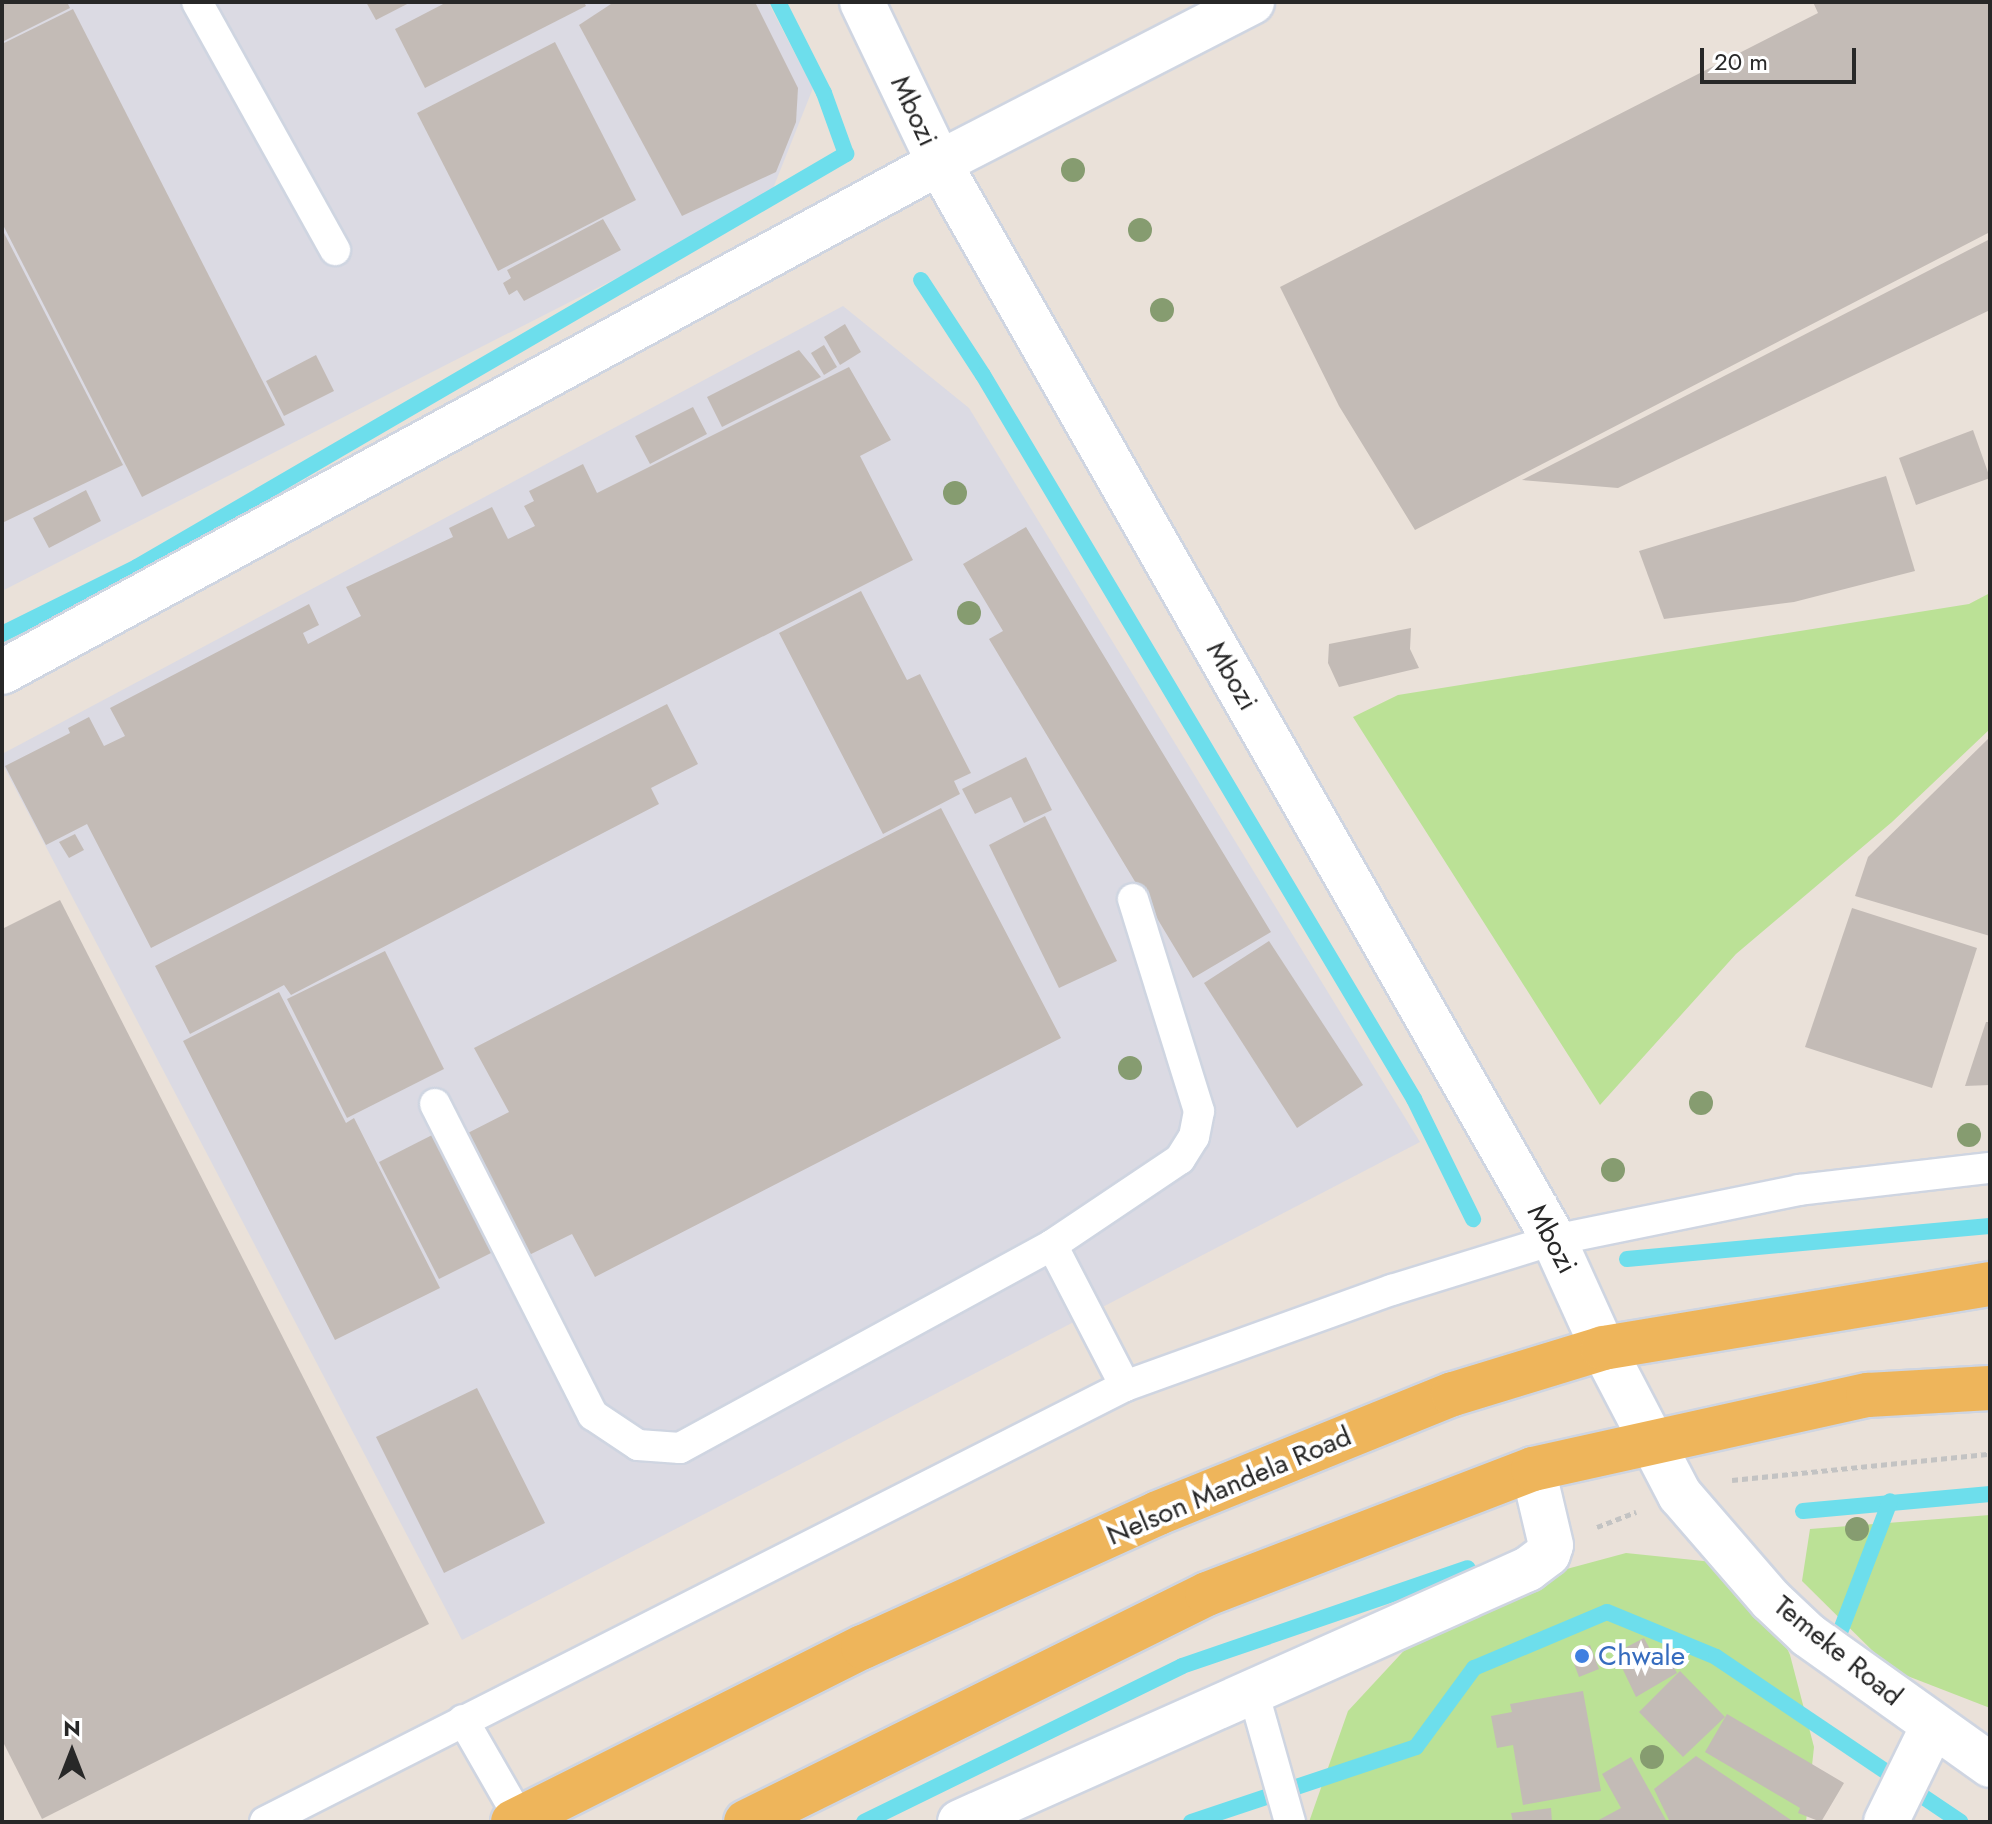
<!DOCTYPE html>
<html>
<head>
<meta charset="utf-8">
<style>
  body { margin:0 }
  #map { position:relative; width:1992px; height:1824px; overflow:hidden; background:#eae1d9; font-family:Jost,sans-serif }
  div>[style] { position:absolute }
  .industrial>* { inset:0; background:#dbdae3 }
  .green>* { inset:0; background:#bbe196 }
  .stream>* { height:16px; margin:-8px; padding:0 8px; transform-origin:8px; border-radius:8px; background:#6ddeec }
  .building>* { inset:0; background:#c3bbb6 }
  .path>* { height:5px; margin-top:-2.5px; transform-origin:0; background:repeating-linear-gradient(90deg,#c3c3c3 0 6px,transparent 0 10px) }
  .roads { filter:drop-shadow(2px 0 #cfd5e1) drop-shadow(-2px 0 #cfd5e1) drop-shadow(0 2px #cfd5e1) drop-shadow(0 -2px #cfd5e1) }
  .lane>* { height:30px; margin:-15px; padding:0 15px; transform-origin:15px; border-radius:15px; background:#fff }
  .street>* { height:44px; margin:-22px; padding:0 22px; transform-origin:22px; border-radius:22px; background:#fff }
  .secondary>* { height:44px; margin:-22px; padding:0 22px; transform-origin:22px; border-radius:22px; background:#fff }
  .primary>* { height:44px; margin:-22px; padding:0 22px; transform-origin:22px; border-radius:22px; background:#eeb55b }
  .trees>* { width:24px; height:24px; margin:-12px; border-radius:50%; background:#869c70 }
  .dots>* { width:22px; height:22px; translate:-50% -50%; box-sizing:border-box; border:4px solid #fff; border-radius:50% }
  span { translate:-50% -50%; white-space:nowrap; text-align:center; line-height:1.15; -webkit-text-stroke:8px #fff; paint-order:stroke }
  .street-label { font-size:28px; color:#282828 }
  .shop-label { font-size:28px; color:#366cbe }
  .left { translate:0 -50%; text-align:left }
  .frame { position:absolute; inset:0; border:4px solid #282828; pointer-events:none }
  .north { position:absolute; left:32px; top:1712px; width:80px; height:80px; -webkit-text-stroke:6px #fff; paint-order:stroke; rotate:0deg; font-size:22px; font-weight:700; line-height:32px; text-align:center; color:#282828 }
  .north::after { content:''; display:block; margin:auto; width:28px; height:36px; background:#282828; clip-path:polygon(50% 0,100% 100%,50% 72%,0 100%) }
  .scale { position:absolute; left:1700px; top:48px; width:156px; height:36px; box-sizing:border-box; border:4px solid #282828; border-top:0; padding-left:10px; font-size:24px; line-height:28px; white-space:nowrap; color:#282828; -webkit-text-stroke:6px #fff; paint-order:stroke }
</style>
</head>
<body>
<div id="map">
  <div class="industrial">
    <i style="clip-path:polygon(2px 2px,768px 2px,813px 88px,768px 201px,2px 591px)"></i>
    <i style="clip-path:polygon(843px 306px,969px 408px,1420px 1142px,462px 1640px,2px 763px,2px 754px)"></i>
  </div>
  <div class="green">
    <i style="clip-path:polygon(1990px 593px,1990px 729px,1892px 822px,1736px 954px,1600px 1105px,1353px 717px,1398px 695px,1969px 604px)"></i>
    <i style="clip-path:polygon(1990px 1515px,1990px 1708px,1892px 1670px,1802px 1581px,1810px 1529px)"></i>
    <i style="clip-path:polygon(1626px 1553px,1713px 1562px,1765px 1599px,1790px 1655px,1814px 1747px,1806px 1822px,1309px 1822px,1348px 1711px,1425px 1628px,1511px 1584px)"></i>
  </div>
  <div class="stream">
    <i style="left:921px;top:280px;width:113px;rotate:56.9deg"></i>
    <i style="left:983px;top:375px;width:843px;rotate:59.23deg"></i>
    <i style="left:1414px;top:1099px;width:134px;rotate:63.8deg"></i>
    <i style="left:2px;top:634px;width:151px;rotate:-26.4deg"></i>
    <i style="left:137px;top:567px;width:821px;rotate:-30.22deg"></i>
    <i style="left:846px;top:154px;width:65px;rotate:-109.8deg"></i>
    <i style="left:824px;top:93px;width:102px;rotate:-116.8deg"></i>
    <i style="left:1627px;top:1259px;width:364px;rotate:-5.2deg"></i>
    <i style="left:1803px;top:1511px;width:188px;rotate:-5.2deg"></i>
    <i style="left:1834px;top:1648px;width:157px;rotate:-69.1deg"></i>
    <i style="left:864px;top:1822px;width:354px;rotate:-26.1deg"></i>
    <i style="left:1182px;top:1666px;width:302px;rotate:-18.9deg"></i>
    <i style="left:1191px;top:1822px;width:237px;rotate:-18.4deg"></i>
    <i style="left:1416px;top:1747px;width:98px;rotate:-53.7deg"></i>
    <i style="left:1474px;top:1668px;width:144px;rotate:-22.8deg"></i>
    <i style="left:1607px;top:1612px;width:118px;rotate:22.4deg"></i>
    <i style="left:1716px;top:1657px;width:295px;rotate:34deg"></i>
  </div>
  <div class="building">
    <i style="clip-path:polygon(2px 2px,67px 2px,70px 8px,2px 42px)"></i>
    <i style="clip-path:polygon(366px 2px,411px 2px,376px 20px)"></i>
    <i style="clip-path:polygon(447px 2px,584px 2px,586px 6px,425px 88px,395px 29px)"></i>
    <i style="clip-path:polygon(614px 2px,755px 2px,798px 88px,796px 122px,776px 172px,682px 216px,579px 25px)"></i>
    <i style="clip-path:polygon(1813px 2px,1990px 2px,1990px 232px,1415px 530px,1339px 406px,1280px 287px,1818px 13px)"></i>
    <i style="clip-path:polygon(73px 9px,285px 425px,142px 497px,2px 223px,2px 44px)"></i>
    <i style="clip-path:polygon(555px 42px,636px 200px,498px 271px,417px 113px)"></i>
    <i style="clip-path:polygon(603px 219px,621px 250px,524px 301px,517px 290px,509px 295px,503px 283px,511px 278px,507px 270px)"></i>
    <i style="clip-path:polygon(2px 229px,123px 465px,2px 523px)"></i>
    <i style="clip-path:polygon(1990px 239px,1990px 310px,1618px 488px,1522px 480px)"></i>
    <i style="clip-path:polygon(845px 324px,861px 352px,840px 365px,824px 337px)"></i>
    <i style="clip-path:polygon(824px 345px,837px 367px,824px 375px,811px 353px)"></i>
    <i style="clip-path:polygon(799px 350px,821px 377px,722px 427px,707px 397px)"></i>
    <i style="clip-path:polygon(316px 355px,334px 391px,284px 416px,266px 381px)"></i>
    <i style="clip-path:polygon(849px 367px,891px 440px,860px 456px,913px 560px,151px 948px,87px 824px,46px 845px,5px 766px,70px 733px,68px 728px,89px 717px,104px 746px,125px 736px,110px 708px,309px 604px,319px 625px,303px 633px,308px 644px,361px 616px,346px 587px,453px 537px,449px 528px,492px 507px,508px 539px,535px 526px,524px 506px,534px 501px,529px 491px,583px 464px,597px 493px)"></i>
    <i style="clip-path:polygon(693px 407px,707px 434px,650px 464px,635px 436px)"></i>
    <i style="clip-path:polygon(1973px 430px,1990px 478px,1916px 505px,1899px 458px)"></i>
    <i style="clip-path:polygon(1886px 476px,1915px 571px,1794px 602px,1664px 619px,1639px 551px)"></i>
    <i style="clip-path:polygon(86px 490px,101px 521px,49px 548px,33px 518px)"></i>
    <i style="clip-path:polygon(1026px 527px,1271px 932px,1193px 978px,989px 639px,1003px 631px,963px 564px)"></i>
    <i style="clip-path:polygon(861px 591px,907px 680px,920px 674px,971px 773px,954px 781px,960px 794px,883px 834px,779px 633px)"></i>
    <i style="clip-path:polygon(1411px 628px,1410px 649px,1419px 668px,1339px 687px,1328px 663px,1329px 644px)"></i>
    <i style="clip-path:polygon(667px 704px,698px 764px,651px 788px,659px 804px,291px 995px,284px 985px,190px 1034px,155px 966px)"></i>
    <i style="clip-path:polygon(1990px 737px,1990px 936px,1855px 896px,1868px 857px)"></i>
    <i style="clip-path:polygon(1026px 757px,1052px 810px,1024px 823px,1011px 797px,975px 814px,962px 789px)"></i>
    <i style="clip-path:polygon(941px 808px,1061px 1038px,595px 1277px,572px 1234px,525px 1257px,462px 1136px,509px 1112px,474px 1048px)"></i>
    <i style="clip-path:polygon(1045px 816px,1117px 961px,1059px 988px,989px 845px)"></i>
    <i style="clip-path:polygon(75px 834px,84px 850px,69px 858px,59px 842px)"></i>
    <i style="clip-path:polygon(60px 900px,429px 1624px,42px 1819px,2px 1740px,2px 929px)"></i>
    <i style="clip-path:polygon(1852px 908px,1977px 948px,1932px 1088px,1805px 1047px)"></i>
    <i style="clip-path:polygon(1269px 941px,1363px 1085px,1297px 1128px,1204px 983px)"></i>
    <i style="clip-path:polygon(385px 951px,444px 1069px,347px 1118px,287px 999px)"></i>
    <i style="clip-path:polygon(279px 992px,346px 1123px,354px 1118px,440px 1288px,335px 1340px,183px 1041px)"></i>
    <i style="clip-path:polygon(1986px 1022px,1990px 1022px,1990px 1085px,1965px 1086px)"></i>
    <i style="clip-path:polygon(444px 1129px,505px 1246px,439px 1279px,379px 1162px)"></i>
    <i style="clip-path:polygon(477px 1388px,545px 1523px,444px 1573px,376px 1437px)"></i>
    <i style="clip-path:polygon(1644px 1638px,1659px 1666px,1670px 1660px,1677px 1673px,1636px 1697px,1615px 1653px)"></i>
    <i style="clip-path:polygon(1590px 1645px,1599px 1669px,1579px 1677px,1570px 1653px)"></i>
    <i style="clip-path:polygon(1680px 1671px,1725px 1717px,1683px 1757px,1639px 1712px)"></i>
    <i style="clip-path:polygon(1583px 1691px,1601px 1791px,1523px 1805px,1513px 1745px,1497px 1748px,1491px 1716px,1512px 1712px,1510px 1704px)"></i>
    <i style="clip-path:polygon(1727px 1714px,1844px 1783px,1821px 1822px,1798px 1813px,1800px 1808px,1705px 1752px)"></i>
    <i style="clip-path:polygon(1696px 1756px,1794px 1822px,1670px 1822px,1654px 1789px)"></i>
    <i style="clip-path:polygon(1631px 1757px,1667px 1822px,1595px 1822px,1621px 1808px,1602px 1774px)"></i>
    <i style="clip-path:polygon(1551px 1808px,1552px 1822px,1513px 1822px,1511px 1813px)"></i>
  </div>
  <div class="path">
    <i style="left:1732px;top:1480px;width:259px;rotate:-5.8deg"></i>
    <i style="left:1597px;top:1527px;width:42px;rotate:-21deg"></i>
  </div>
  <div class="roads">
    <div class="lane">
      <i style="left:197px;top:2px;width:284px;rotate:60.9deg"></i>
      <i style="left:435px;top:1104px;width:349px;rotate:63.1deg"></i>
      <i style="left:593px;top:1415px;width:54px;rotate:33.7deg"></i>
      <i style="left:638px;top:1445px;width:42px;rotate:4.1deg"></i>
      <i style="left:680px;top:1448px;width:424px;rotate:-28.6deg"></i>
      <i style="left:1052px;top:1245px;width:159px;rotate:62.6deg"></i>
      <i style="left:1052px;top:1245px;width:154px;rotate:-33.9deg"></i>
      <i style="left:1180px;top:1159px;width:26px;rotate:-58deg"></i>
      <i style="left:1194px;top:1137px;width:26px;rotate:-79deg"></i>
      <i style="left:1199px;top:1111px;width:222px;rotate:-107.3deg"></i>
      <i style="left:1253px;top:1691px;width:136px;rotate:74.2deg"></i>
      <i style="left:463px;top:1720px;width:114px;rotate:60.1deg"></i>
      <i style="left:265px;top:1822px;width:964px;rotate:-26.88deg"></i>
      <i style="left:1125px;top:1386px;width:284px;rotate:-19.8deg"></i>
      <i style="left:1392px;top:1290px;width:170px;rotate:-17.2deg"></i>
      <i style="left:1554px;top:1240px;width:250px;rotate:-11.5deg"></i>
      <i style="left:1799px;top:1190px;width:192px;rotate:-6.6deg"></i>
    </div>
    <div class="street">
      <i style="left:862px;top:2px;width:178px;rotate:64.4deg"></i>
      <i style="left:939px;top:163px;width:1240px;rotate:60.27deg"></i>
      <i style="left:1554px;top:1240px;width:119px;rotate:65.6deg"></i>
      <i style="left:2px;top:672px;width:1066px;rotate:-28.51deg"></i>
      <i style="left:939px;top:163px;width:352px;rotate:-27.2deg"></i>
      <i style="left:960px;top:1822px;width:622px;rotate:-24.01deg"></i>
      <i style="left:1528px;top:1569px;width:25px;rotate:-37deg"></i>
      <i style="left:1548px;top:1554px;width:9px;rotate:-72deg"></i>
      <i style="left:1551px;top:1545px;width:78px;rotate:-103.3deg"></i>
      <i style="left:1886px;top:1822px;width:107px;rotate:-63.9deg"></i>
    </div>
    <div class="secondary">
      <i style="left:1603px;top:1348px;width:166px;rotate:62.4deg"></i>
      <i style="left:1680px;top:1495px;width:139px;rotate:49.1deg"></i>
      <i style="left:1771px;top:1600px;width:51px;rotate:43.4deg"></i>
      <i style="left:1808px;top:1635px;width:224px;rotate:35.5deg"></i>
    </div>
    <div class="primary">
      <i style="left:513px;top:1822px;width:391px;rotate:-26.6deg"></i>
      <i style="left:863px;top:1647px;width:324px;rotate:-24.4deg"></i>
      <i style="left:1158px;top:1513px;width:318px;rotate:-22deg"></i>
      <i style="left:1453px;top:1394px;width:157px;rotate:-17deg"></i>
      <i style="left:1603px;top:1348px;width:392px;rotate:-9.4deg"></i>
      <i style="left:746px;top:1822px;width:514px;rotate:-26.32deg"></i>
      <i style="left:1207px;top:1594px;width:349px;rotate:-21deg"></i>
      <i style="left:1533px;top:1469px;width:343px;rotate:-12.5deg"></i>
      <i style="left:1868px;top:1395px;width:122px;rotate:-3.3deg"></i>
    </div>
  </div>
  <div class="trees">
    <i style="left:1073px;top:170px"></i>
    <i style="left:1140px;top:230px"></i>
    <i style="left:1162px;top:310px"></i>
    <i style="left:955px;top:493px"></i>
    <i style="left:969px;top:613px"></i>
    <i style="left:1130px;top:1068px"></i>
    <i style="left:1701px;top:1103px"></i>
    <i style="left:1969px;top:1135px"></i>
    <i style="left:1613px;top:1170px"></i>
    <i style="left:1857px;top:1529px"></i>
    <i style="left:1652px;top:1757px"></i>
  </div>
  <div class="dots">
    <i style="left:1582px;top:1656px;background:#3f7fe0"></i>
  </div>
  <div class="street-label">
    <span style="left:914px;top:111px;rotate:65deg">Mbozi</span>
    <span style="left:1232px;top:676px;rotate:60deg">Mbozi</span>
    <span style="left:1552px;top:1239px;rotate:62deg">Mbozi</span>
    <span style="left:1229px;top:1486px;rotate:-23deg">Nelson Mandela Road</span>
    <span style="left:1838px;top:1651px;rotate:39deg">Temeke Road</span>
  </div>
  <div class="shop-label">
    <span class="left" style="left:1598px;top:1656px">Chwale</span>
  </div>
  <div class="frame"></div>
  <div class="north">N</div>
  <div class="scale">20 m</div>
</div>
</body>
</html>
